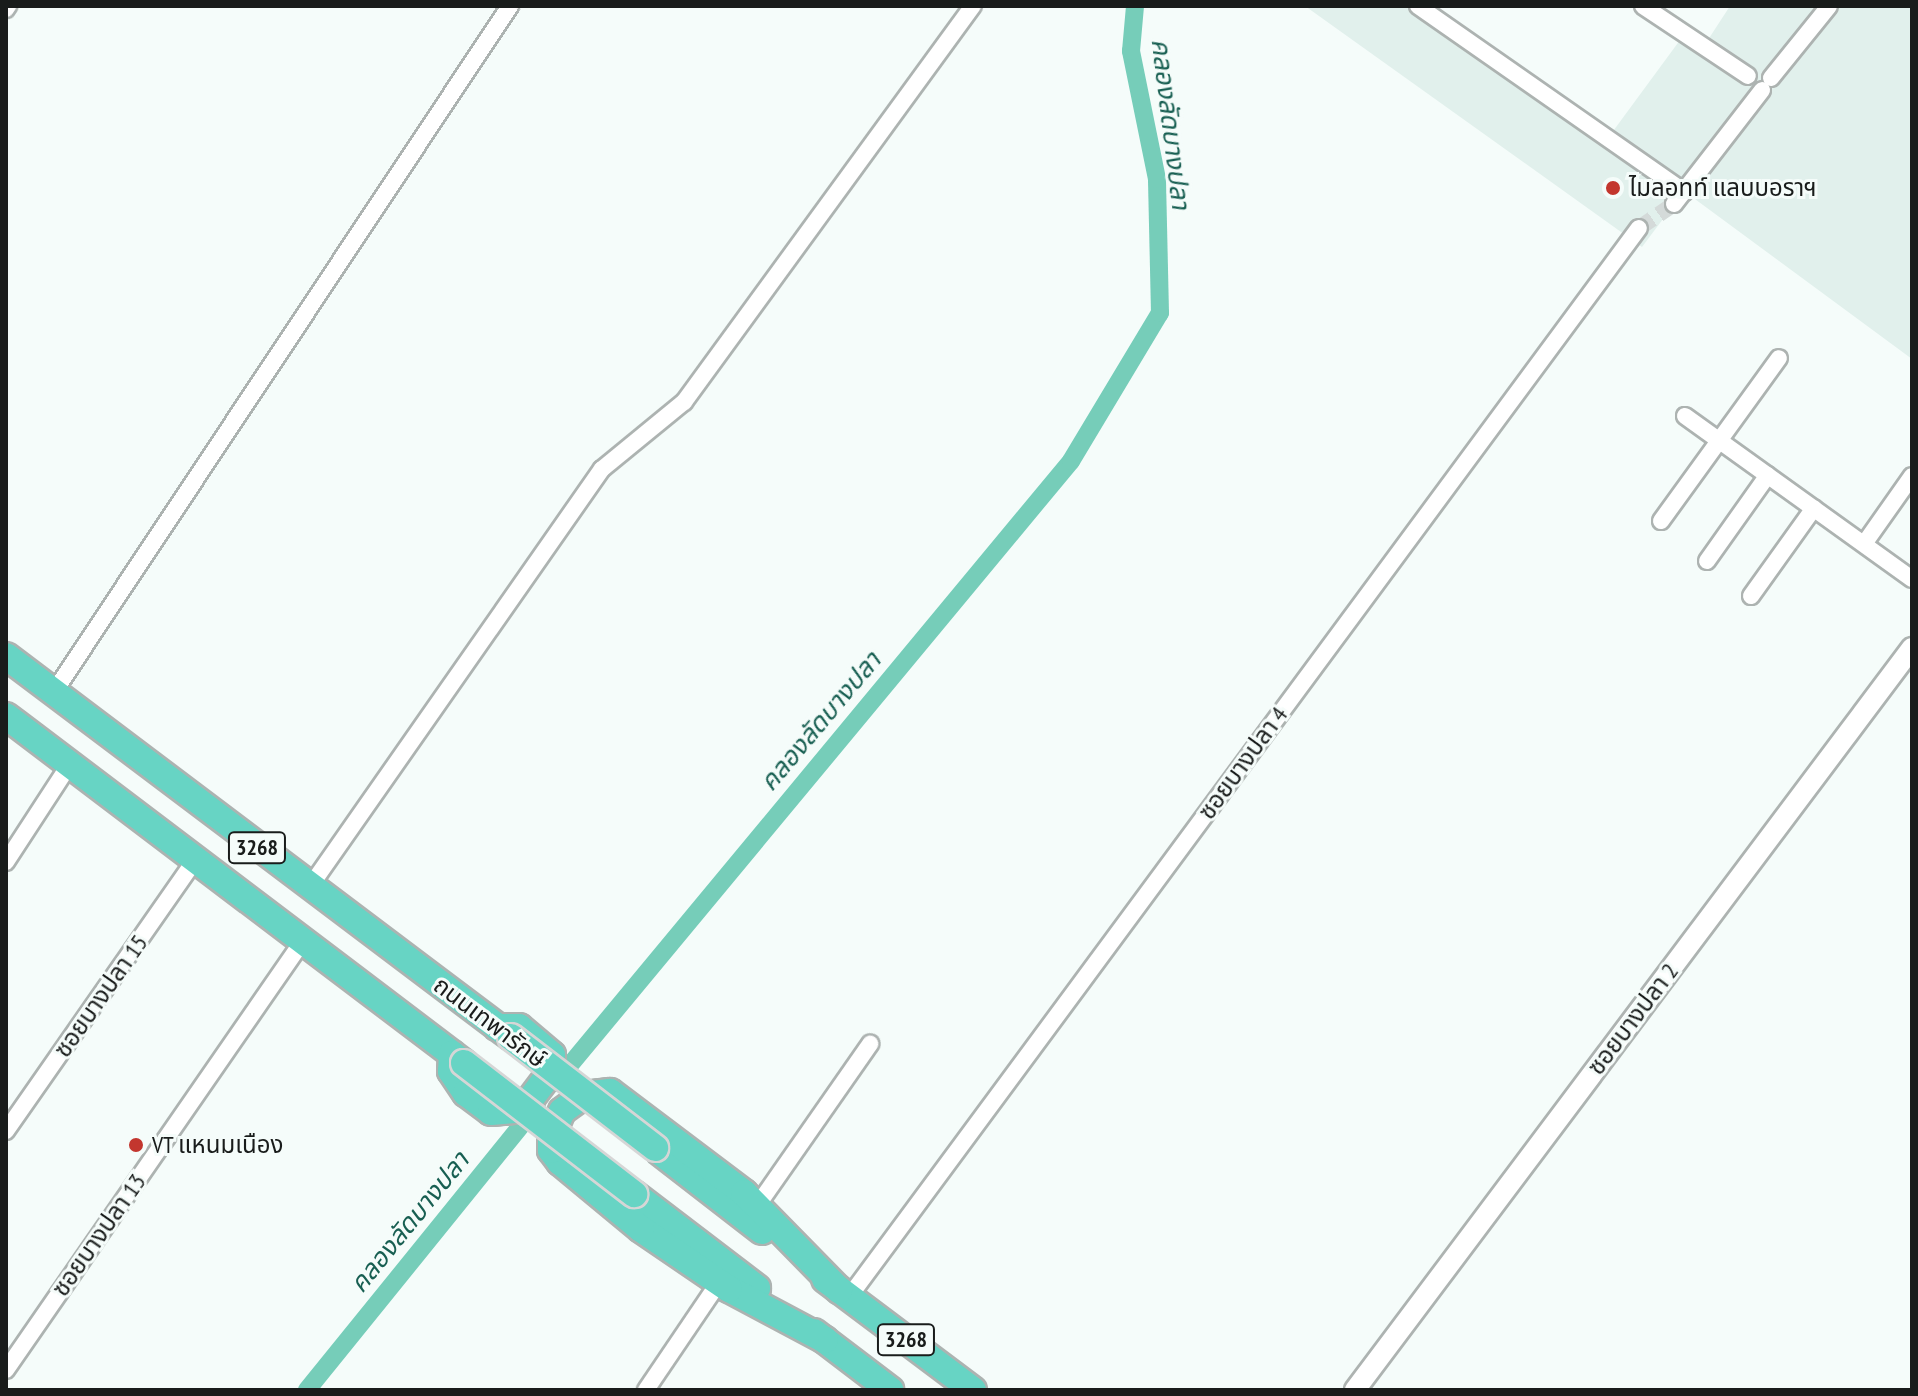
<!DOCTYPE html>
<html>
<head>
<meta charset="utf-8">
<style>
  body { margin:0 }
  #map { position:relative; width:1918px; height:1396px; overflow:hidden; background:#f5fcfa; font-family:"PT Sans Narrow","Noto Sans Thai",sans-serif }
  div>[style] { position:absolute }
  .built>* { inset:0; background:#e1f0ec }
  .canal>* { height:18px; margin:-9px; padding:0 9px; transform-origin:9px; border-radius:9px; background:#76cdb9 }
  .minor-tunnel>* { height:16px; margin-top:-8px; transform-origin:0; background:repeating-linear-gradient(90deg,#d4dad9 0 16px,transparent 0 24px) }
  .roads { filter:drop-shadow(2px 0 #adb3b1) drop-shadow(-2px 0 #adb3b1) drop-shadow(0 2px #adb3b1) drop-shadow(0 -2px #adb3b1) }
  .minor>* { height:16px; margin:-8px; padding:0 8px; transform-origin:8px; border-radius:8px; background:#fff }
  .tertiary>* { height:20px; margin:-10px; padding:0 10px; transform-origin:10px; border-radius:10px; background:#fff }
  .primary>* { height:26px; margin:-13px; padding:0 13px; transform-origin:13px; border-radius:13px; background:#67d4c4 }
  .bridges { filter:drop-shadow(2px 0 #d6d6d6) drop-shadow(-2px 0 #d6d6d6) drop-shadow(0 2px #d6d6d6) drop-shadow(0 -2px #d6d6d6) }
  .primary-bridge>* { height:26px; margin:-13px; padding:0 13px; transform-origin:13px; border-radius:13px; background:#67d4c4 }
  .dots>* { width:22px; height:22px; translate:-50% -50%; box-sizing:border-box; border:4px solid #f5fcfa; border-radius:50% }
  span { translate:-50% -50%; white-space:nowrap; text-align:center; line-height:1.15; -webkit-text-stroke:6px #f5fcfa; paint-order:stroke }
  .shield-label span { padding:2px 6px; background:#f5fcfa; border:2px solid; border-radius:6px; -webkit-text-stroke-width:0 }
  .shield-label { font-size:22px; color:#191c1b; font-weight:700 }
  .poi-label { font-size:24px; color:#191c1b }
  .left { translate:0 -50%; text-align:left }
  .street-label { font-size:24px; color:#191c1b }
  .water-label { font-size:26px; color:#185f52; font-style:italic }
  .frame { position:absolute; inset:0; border:8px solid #191c1b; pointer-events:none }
</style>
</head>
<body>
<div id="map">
  <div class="built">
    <i style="clip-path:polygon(1305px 6px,1415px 6px,1608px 138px,1683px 36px,1702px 49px,1730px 6px,1912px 6px,1912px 359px,1684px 191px,1642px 247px)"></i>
  </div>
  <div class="canal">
    <i style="left:555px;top:1083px;width:808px;rotate:-50.32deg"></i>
    <i style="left:1071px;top:461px;width:173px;rotate:-59deg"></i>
    <i style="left:1160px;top:313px;width:134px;rotate:-91.3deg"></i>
    <i style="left:1157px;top:179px;width:131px;rotate:-101.5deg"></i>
    <i style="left:1131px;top:51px;width:45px;rotate:-84.9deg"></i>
    <i style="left:307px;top:1390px;width:365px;rotate:-51deg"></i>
  </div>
  <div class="minor-tunnel">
    <i style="left:1639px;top:228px;width:42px;rotate:-34.4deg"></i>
  </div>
  <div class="roads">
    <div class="minor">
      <i style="left:1418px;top:6px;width:325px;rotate:34.9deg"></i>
      <i style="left:1643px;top:6px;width:126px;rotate:33.7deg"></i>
      <i style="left:6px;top:9px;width:4px;rotate:-56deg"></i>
      <i style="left:1771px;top:78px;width:92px;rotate:-51.1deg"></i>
      <i style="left:1674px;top:204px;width:144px;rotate:-52.3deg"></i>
      <i style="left:1685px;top:416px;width:279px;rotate:35.7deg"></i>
      <i style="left:1661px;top:521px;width:201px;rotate:-54.1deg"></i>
      <i style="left:1864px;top:544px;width:83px;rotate:-54.8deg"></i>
      <i style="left:1707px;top:561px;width:105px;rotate:-54.7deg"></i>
      <i style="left:1751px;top:596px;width:108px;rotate:-54.4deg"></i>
      <i style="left:54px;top:692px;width:824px;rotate:-56.39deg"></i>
      <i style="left:6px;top:862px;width:117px;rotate:-56.9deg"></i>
      <i style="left:309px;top:888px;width:511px;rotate:-55.04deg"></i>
      <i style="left:602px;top:469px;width:106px;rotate:-39.3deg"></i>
      <i style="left:684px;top:402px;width:490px;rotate:-53.9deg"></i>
      <i style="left:6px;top:1131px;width:330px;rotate:-55.1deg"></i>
      <i style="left:757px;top:1206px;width:198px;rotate:-55.1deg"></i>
      <i style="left:849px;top:1297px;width:1329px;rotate:-53.54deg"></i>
      <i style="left:6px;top:1370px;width:520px;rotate:-55.33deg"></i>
      <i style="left:646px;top:1390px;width:130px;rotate:-55.9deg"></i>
    </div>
    <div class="tertiary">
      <i style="left:1355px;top:1390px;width:928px;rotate:-53.11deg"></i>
    </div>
    <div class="primary">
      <i style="left:6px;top:656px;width:633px;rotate:37.03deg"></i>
      <i style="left:6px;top:716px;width:575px;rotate:37.15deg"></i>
      <i style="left:452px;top:1054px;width:17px;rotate:93deg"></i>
      <i style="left:451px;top:1071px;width:27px;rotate:56deg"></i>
      <i style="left:466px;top:1093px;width:31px;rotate:37deg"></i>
      <i style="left:491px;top:1112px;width:32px;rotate:-5deg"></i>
      <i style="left:523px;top:1109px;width:46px;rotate:-52.9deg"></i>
      <i style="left:551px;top:1072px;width:17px;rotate:-87deg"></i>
      <i style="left:552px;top:1055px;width:43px;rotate:-139.7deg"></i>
      <i style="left:519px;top:1027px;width:22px;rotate:180deg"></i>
      <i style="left:660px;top:1152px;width:129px;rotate:37.8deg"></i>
      <i style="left:634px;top:1194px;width:155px;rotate:37.4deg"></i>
      <i style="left:825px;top:1279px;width:185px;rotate:36.9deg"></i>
      <i style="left:814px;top:1332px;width:96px;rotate:37.3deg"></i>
      <i style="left:825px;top:1340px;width:109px;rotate:-152deg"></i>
      <i style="left:729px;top:1289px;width:107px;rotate:-145.7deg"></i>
      <i style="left:641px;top:1229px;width:105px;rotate:-140.4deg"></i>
      <i style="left:560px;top:1162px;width:15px;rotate:-127deg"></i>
      <i style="left:551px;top:1150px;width:13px;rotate:-90deg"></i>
      <i style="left:551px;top:1137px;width:28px;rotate:-67deg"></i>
      <i style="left:562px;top:1111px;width:27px;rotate:-36deg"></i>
      <i style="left:584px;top:1095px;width:26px;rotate:-7deg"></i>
      <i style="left:610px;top:1092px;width:168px;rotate:37deg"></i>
      <i style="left:744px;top:1193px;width:136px;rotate:45.6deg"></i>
    </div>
  </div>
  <div class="bridges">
    <div class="primary-bridge">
      <i style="left:511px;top:1037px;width:182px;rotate:37.6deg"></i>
      <i style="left:464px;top:1063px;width:215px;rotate:37.6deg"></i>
    </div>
  </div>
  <div class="dots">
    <i style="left:1613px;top:188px;background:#c3362e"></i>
    <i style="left:136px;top:1145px;background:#c3362e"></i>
  </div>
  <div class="shield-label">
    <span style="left:257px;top:848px">3268</span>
    <span style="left:906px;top:1340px">3268</span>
  </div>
  <div class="poi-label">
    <span class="left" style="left:1629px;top:188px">ไมลอทท์ แลบบอราฯ</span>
    <span class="left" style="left:152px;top:1145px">VT แหนมเนือง</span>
  </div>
  <div class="street-label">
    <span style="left:1243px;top:763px;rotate:-54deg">ซอยบางปลา 4</span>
    <span style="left:101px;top:996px;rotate:-55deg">ซอยบางปลา 15</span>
    <span style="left:1633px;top:1019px;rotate:-53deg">ซอยบางปลา 2</span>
    <span style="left:490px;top:1022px;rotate:37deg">ถนนเทพารักษ์</span>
    <span style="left:99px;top:1235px;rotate:-55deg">ซอยบางปลา 13</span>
  </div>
  <div class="water-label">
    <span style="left:1171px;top:124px;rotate:83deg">คลองลัดบางปลา</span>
    <span style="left:820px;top:721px;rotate:-50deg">คลองลัดบางปลา</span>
    <span style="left:409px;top:1222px;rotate:-51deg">คลองลัดบางปลา</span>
  </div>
  <div class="frame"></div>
</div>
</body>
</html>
